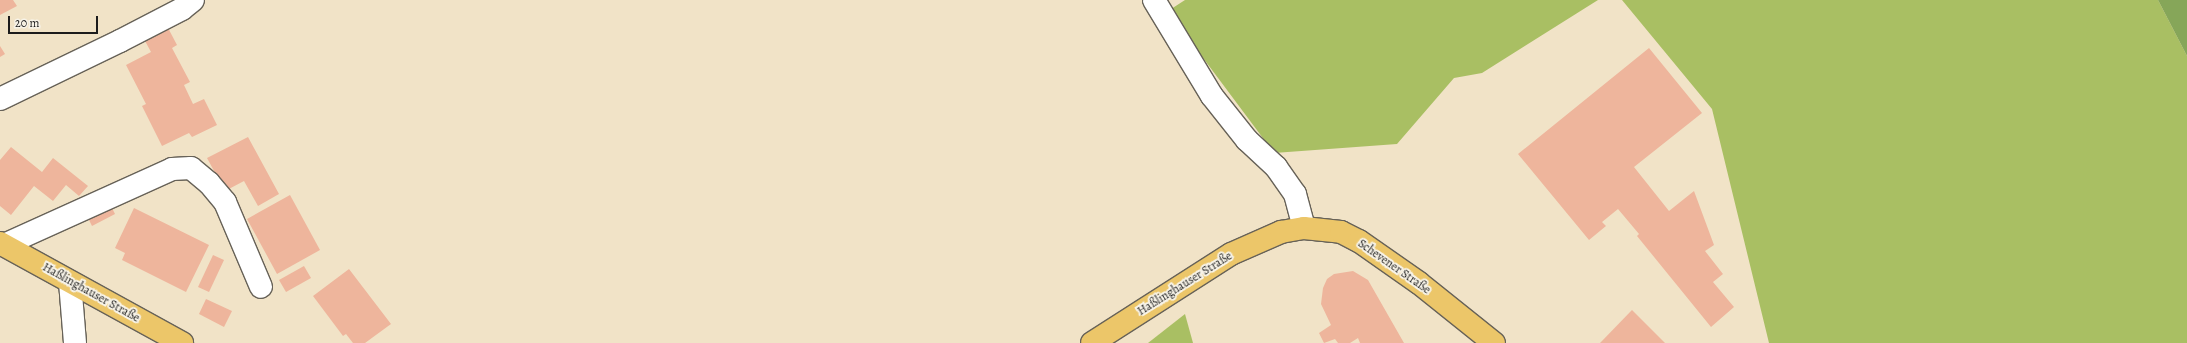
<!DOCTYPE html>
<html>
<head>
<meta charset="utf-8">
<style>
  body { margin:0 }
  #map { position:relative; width:2187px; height:343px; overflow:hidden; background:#f1e3c7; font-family:Alegreya,serif }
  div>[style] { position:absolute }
  .green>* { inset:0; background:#a9bf63 }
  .forest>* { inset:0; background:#86a659 }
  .building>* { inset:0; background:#eeb59c }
  .roads { filter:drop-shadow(1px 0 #676258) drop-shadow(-1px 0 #676258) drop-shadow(0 1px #676258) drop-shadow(0 -1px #676258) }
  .minor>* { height:22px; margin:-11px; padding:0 11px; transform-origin:11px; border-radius:11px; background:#fff }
  .major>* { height:22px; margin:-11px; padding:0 11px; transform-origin:11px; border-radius:11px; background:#ecc669 }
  span { translate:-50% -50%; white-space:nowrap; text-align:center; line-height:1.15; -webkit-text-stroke:4px #f7f3e8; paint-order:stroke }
  .street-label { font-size:12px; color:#1c1c1c }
  .scale { position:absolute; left:8px; top:16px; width:90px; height:18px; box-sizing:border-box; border:2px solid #1c1c1c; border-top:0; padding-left:5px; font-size:12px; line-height:14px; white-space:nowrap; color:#1c1c1c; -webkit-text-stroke:3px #f7f3e8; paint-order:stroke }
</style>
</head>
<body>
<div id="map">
  <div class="green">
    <i style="clip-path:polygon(1185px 0,1598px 0,1482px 73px,1454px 78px,1397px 144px,1274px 153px,1168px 11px)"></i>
    <i style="clip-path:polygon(1622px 0,2158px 0,2187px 56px,2187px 343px,1769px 343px,1712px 109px)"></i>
    <i style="clip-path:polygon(1185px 314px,1193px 343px,1148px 343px)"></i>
  </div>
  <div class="forest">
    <i style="clip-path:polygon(2158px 0,2187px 0,2187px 56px)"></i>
  </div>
  <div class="building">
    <i style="clip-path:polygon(0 0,13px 0,17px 6px,0 15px)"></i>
    <i style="clip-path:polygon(167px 26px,177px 45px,172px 48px,190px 82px,184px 85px,193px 104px,204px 99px,217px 125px,192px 137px,189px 133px,162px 146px,142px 106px,146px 104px,126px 65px,151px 52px,144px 39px)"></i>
    <i style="clip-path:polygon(0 46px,5px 54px,0 57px)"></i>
    <i style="clip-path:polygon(1649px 48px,1702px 113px,1634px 167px,1669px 211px,1694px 191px,1714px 245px,1705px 251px,1723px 274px,1713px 282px,1734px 307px,1711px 327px,1637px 236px,1639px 234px,1618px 209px,1602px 222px,1606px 226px,1589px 240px,1518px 154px)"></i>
    <i style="clip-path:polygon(248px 137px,279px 194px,258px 206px,244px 181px,225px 191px,207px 158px)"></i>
    <i style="clip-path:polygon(11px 147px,42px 172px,53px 158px,88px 186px,79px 196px,66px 185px,53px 201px,34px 186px,11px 215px,0 206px,0 160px)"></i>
    <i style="clip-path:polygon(290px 195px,320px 250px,277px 274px,247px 219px)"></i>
    <i style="clip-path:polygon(110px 204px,115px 214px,92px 226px,87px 216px)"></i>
    <i style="clip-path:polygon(134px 208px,209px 245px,186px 292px,122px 260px,125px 253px,115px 248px)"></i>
    <i style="clip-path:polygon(213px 255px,224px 260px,209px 292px,198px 287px)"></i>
    <i style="clip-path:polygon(304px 266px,311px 278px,286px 292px,279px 280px)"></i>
    <i style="clip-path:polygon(349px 269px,391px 324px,365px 343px,353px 343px,346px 334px,343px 336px,313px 296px)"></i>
    <i style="clip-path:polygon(1353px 271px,1368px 280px,1404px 343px,1360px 343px,1358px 338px,1350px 343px,1338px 343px,1335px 339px,1324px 343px,1319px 333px,1331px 325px,1321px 304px,1323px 288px,1327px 279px,1334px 274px)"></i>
    <i style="clip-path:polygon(206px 299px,232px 311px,224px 327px,199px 314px)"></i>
    <i style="clip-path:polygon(1632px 310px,1665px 343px,1600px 343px)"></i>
  </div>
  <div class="roads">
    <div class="minor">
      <i style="left:1154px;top:0;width:112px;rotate:58.9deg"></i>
      <i style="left:1212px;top:96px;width:56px;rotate:51.5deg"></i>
      <i style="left:1247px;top:140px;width:40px;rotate:43deg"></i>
      <i style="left:1276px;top:167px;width:33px;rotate:55deg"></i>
      <i style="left:1295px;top:194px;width:35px;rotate:75deg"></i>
      <i style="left:0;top:99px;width:133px;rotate:-25.8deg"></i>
      <i style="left:120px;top:41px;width:70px;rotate:-27.3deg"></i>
      <i style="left:182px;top:9px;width:14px;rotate:-39deg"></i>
      <i style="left:4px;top:245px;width:184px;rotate:-24.3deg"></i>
      <i style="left:172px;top:169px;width:19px;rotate:-3deg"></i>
      <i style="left:191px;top:168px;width:23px;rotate:40deg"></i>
      <i style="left:209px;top:183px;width:25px;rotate:50deg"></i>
      <i style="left:225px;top:202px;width:92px;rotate:67deg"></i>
      <i style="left:70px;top:282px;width:61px;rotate:85.3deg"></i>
    </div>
    <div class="major">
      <i style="left:0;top:243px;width:208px;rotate:28.8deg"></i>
      <i style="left:1092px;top:343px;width:165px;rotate:-32.6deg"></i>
      <i style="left:1231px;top:254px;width:55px;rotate:-23.7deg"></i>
      <i style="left:1281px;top:232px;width:23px;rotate:-10deg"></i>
      <i style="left:1304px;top:228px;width:37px;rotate:6deg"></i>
      <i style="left:1341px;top:232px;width:20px;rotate:27deg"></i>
      <i style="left:1359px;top:241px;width:73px;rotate:35deg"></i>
      <i style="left:1419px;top:283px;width:96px;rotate:38.7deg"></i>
    </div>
  </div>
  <div class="street-label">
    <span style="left:1394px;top:267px;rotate:35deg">Schevener Straße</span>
    <span style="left:1185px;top:284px;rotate:-32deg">Haßlinghauser Straße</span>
    <span style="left:91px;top:293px;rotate:29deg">Haßlinghauser Straße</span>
  </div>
  <div class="scale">20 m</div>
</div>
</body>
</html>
